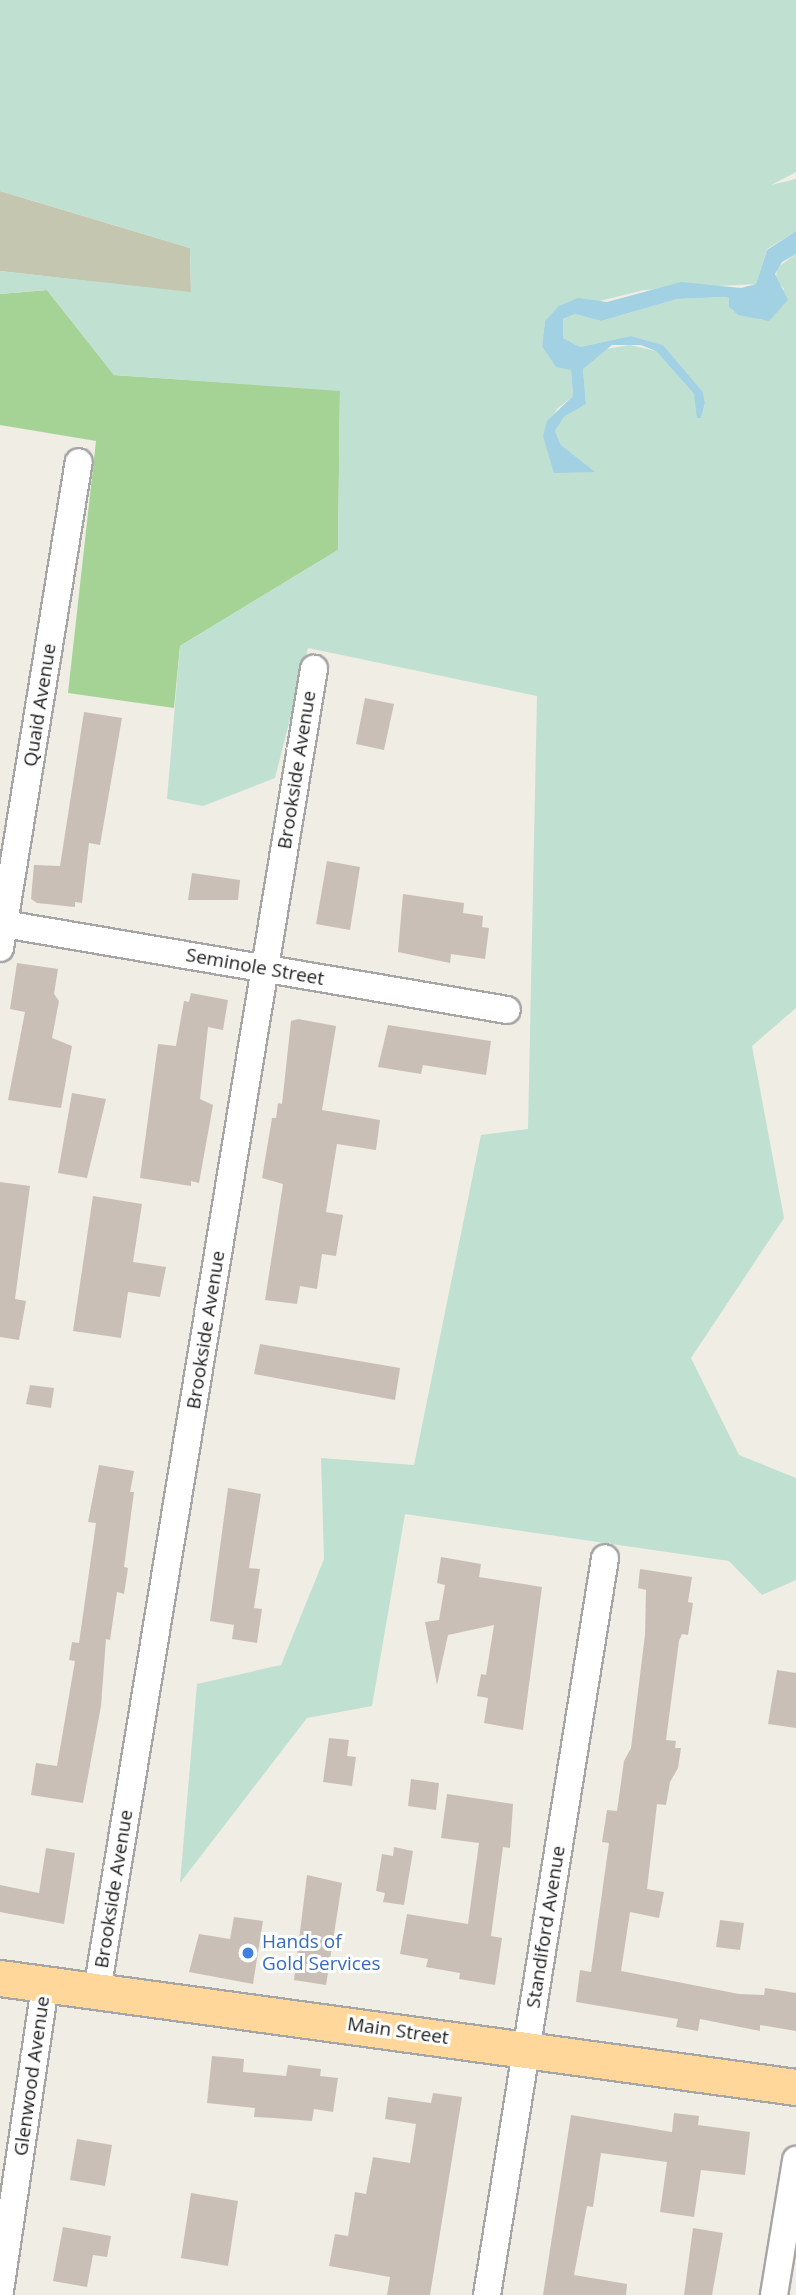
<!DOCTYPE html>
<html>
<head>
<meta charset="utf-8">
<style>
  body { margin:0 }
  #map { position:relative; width:796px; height:2295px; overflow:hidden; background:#f0ede4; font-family:"Open Sans",sans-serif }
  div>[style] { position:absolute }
  .construction>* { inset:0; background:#c5c6af }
  .forest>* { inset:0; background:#a5d396 }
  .wetland>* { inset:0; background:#c0e0d2 }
  .water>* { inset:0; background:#a1d1e2 }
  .building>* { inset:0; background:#c9bfb7 }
  .roads { filter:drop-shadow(2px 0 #a6a6a6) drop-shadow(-2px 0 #a6a6a6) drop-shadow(0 2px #a6a6a6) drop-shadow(0 -2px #a6a6a6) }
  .minor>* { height:26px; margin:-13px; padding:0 13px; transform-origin:13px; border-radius:13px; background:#fff }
  .major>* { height:35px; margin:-17.5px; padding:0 17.5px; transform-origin:17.5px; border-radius:17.5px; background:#ffd79b }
  .dots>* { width:19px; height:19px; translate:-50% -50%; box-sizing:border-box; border:4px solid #fff; border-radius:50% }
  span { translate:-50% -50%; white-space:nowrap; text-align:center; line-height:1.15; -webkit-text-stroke:6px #fff; paint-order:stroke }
  .street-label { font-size:19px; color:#1f1f1f }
  .shop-label { font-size:19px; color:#366cbe }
  .left { translate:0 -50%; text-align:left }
</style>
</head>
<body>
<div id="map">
  <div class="construction">
    <i style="clip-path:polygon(0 191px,190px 248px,191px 293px,0 271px)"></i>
  </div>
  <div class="forest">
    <i style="clip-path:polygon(47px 290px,114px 375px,340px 390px,338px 550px,180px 646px,174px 708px,68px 693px,96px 441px,0 425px,0 294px)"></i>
  </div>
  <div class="wetland">
    <i style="clip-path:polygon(0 0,796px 0,796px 172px,771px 185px,796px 179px,796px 231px,767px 249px,756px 284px,644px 290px,592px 303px,545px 321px,542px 346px,571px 370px,573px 396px,557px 409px,543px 436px,594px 472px,561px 445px,555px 431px,564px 417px,586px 404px,583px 369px,600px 350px,630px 345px,656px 351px,694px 394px,701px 418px,705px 403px,703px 392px,663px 345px,631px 336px,580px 347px,563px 338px,563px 319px,575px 314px,601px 321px,677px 299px,724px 297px,729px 298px,732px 311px,762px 320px,784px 289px,776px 280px,777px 268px,796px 254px,796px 1008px,752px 1046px,784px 1218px,691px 1358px,739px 1455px,796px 1478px,796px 1580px,762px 1595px,729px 1561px,405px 1514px,372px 1706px,307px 1718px,180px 1883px,197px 1684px,281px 1665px,324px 1559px,321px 1458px,414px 1465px,481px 1135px,528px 1129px,537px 696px,308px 648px,275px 778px,203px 806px,167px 799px,180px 646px,338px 550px,340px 391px,114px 375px,47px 290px,0 294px,0 271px,191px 292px,190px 248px,0 191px)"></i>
  </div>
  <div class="water">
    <i style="clip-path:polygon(796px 231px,796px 254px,782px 262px,775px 274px,788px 300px,769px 321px,738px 315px,729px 307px,729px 298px,724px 297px,677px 299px,601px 321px,575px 314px,563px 319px,563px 338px,580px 347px,631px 336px,663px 345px,703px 392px,705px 403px,701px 418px,697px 418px,694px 394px,656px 351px,641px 345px,612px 345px,583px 369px,586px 404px,564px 417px,555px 431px,561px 445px,595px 472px,554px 473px,543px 436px,547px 421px,573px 396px,571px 370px,556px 367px,542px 346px,545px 321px,559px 306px,578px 298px,607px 302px,681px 282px,741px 288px,756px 284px,767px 250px)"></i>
  </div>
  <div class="building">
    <i style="clip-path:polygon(365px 698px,394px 704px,384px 750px,356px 744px)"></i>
    <i style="clip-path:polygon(84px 712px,122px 718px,100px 845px,89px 843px,82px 903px,75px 902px,75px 907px,37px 903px,31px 899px,34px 865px,60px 866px)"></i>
    <i style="clip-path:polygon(327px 861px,360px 867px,350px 930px,316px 924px)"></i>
    <i style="clip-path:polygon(192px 873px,240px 880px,238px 900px,188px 900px)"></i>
    <i style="clip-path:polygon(403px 894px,464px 903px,463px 913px,483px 916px,482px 927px,489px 928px,485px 959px,451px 954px,450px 963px,398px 952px)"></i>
    <i style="clip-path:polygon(17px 963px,58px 969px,54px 994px,59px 1001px,52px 1038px,72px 1046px,61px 1108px,8px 1100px,25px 1012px,10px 1009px)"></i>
    <i style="clip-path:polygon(191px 993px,228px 1000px,223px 1030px,208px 1027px,200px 1099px,213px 1105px,199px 1183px,191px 1181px,191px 1186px,140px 1178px,158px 1044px,176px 1046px,184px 1001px,189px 1002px)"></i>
    <i style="clip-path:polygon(298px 1019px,336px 1026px,322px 1110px,380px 1120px,376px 1150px,337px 1144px,326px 1212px,343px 1215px,336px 1256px,322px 1254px,317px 1289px,300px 1286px,297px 1304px,265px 1300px,283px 1184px,262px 1178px,272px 1118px,276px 1118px,278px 1103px,282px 1104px,291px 1021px)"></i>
    <i style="clip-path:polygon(388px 1025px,491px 1041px,486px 1075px,423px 1065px,421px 1074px,378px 1067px)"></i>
    <i style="clip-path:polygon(72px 1093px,106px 1099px,87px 1178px,58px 1173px)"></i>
    <i style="clip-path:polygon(0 1182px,30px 1186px,15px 1299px,26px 1301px,19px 1340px,0 1337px)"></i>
    <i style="clip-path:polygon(93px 1196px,142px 1204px,133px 1262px,166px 1267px,160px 1297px,128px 1292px,121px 1338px,73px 1331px)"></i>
    <i style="clip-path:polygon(260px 1344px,400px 1368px,395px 1400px,254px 1374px)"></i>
    <i style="clip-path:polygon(30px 1385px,54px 1388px,51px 1408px,26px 1404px)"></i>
    <i style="clip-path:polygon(99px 1465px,134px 1471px,130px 1492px,134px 1492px,124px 1567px,128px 1568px,124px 1594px,117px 1592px,110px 1640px,106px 1639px,101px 1706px,83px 1803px,31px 1795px,36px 1763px,57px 1766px,75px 1661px,69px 1660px,72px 1642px,79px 1643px,96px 1523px,88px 1522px)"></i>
    <i style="clip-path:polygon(228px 1488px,261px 1494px,249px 1568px,260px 1569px,254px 1608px,262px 1609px,257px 1643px,232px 1639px,234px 1625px,210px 1621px)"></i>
    <i style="clip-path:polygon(441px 1557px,481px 1564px,479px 1577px,542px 1587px,523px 1730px,484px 1723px,488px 1698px,477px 1696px,481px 1674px,486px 1675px,494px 1625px,448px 1635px,437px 1685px,425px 1622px,439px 1620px,445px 1585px,437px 1583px)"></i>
    <i style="clip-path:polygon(640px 1569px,692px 1577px,688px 1602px,693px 1603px,688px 1635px,682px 1634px,679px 1641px,666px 1740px,676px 1741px,675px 1748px,681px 1748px,678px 1768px,670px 1782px,666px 1805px,657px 1804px,647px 1889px,664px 1892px,659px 1918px,630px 1912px,621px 1971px,739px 1994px,764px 1995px,765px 1988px,796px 1993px,796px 2031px,760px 2025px,760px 2031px,700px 2019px,698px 2031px,676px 2027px,678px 2019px,576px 2002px,580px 1970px,591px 1972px,609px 1843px,602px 1842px,607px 1810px,617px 1811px,624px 1761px,631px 1748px,645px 1635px,646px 1590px,638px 1588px)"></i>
    <i style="clip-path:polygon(777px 1670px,796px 1673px,796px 1728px,768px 1724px)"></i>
    <i style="clip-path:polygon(329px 1738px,349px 1740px,347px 1756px,356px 1757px,352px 1786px,323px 1782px)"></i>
    <i style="clip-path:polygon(411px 1779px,439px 1783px,436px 1810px,408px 1806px)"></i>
    <i style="clip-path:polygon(447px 1794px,513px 1804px,510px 1848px,503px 1847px,491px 1936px,502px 1938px,495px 1985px,459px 1979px,460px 1973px,426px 1967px,428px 1959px,400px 1954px,407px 1914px,468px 1924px,479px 1843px,441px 1838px)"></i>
    <i style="clip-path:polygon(394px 1847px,413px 1851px,404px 1905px,383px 1902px,385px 1893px,376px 1891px,382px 1854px,393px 1856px)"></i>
    <i style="clip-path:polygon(46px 1848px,75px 1853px,64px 1924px,0 1912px,0 1885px,39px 1893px)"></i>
    <i style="clip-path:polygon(307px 1875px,342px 1883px,326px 1985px,294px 1980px)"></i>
    <i style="clip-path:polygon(234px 1917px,263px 1921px,253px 1984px,189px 1972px,199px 1934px,230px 1939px)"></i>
    <i style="clip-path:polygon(720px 1920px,744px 1923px,740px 1950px,716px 1947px)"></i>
    <i style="clip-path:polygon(212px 2056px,244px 2059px,243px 2072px,286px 2076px,288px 2065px,321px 2069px,320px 2076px,338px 2078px,333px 2112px,314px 2109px,312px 2121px,274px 2118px,254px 2117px,255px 2108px,207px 2103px)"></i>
    <i style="clip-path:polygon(433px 2093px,462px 2097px,430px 2295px,387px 2295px,390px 2277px,329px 2266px,335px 2234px,348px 2236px,355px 2192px,366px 2194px,373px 2157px,410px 2163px,416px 2124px,385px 2119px,388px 2097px,431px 2103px)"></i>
    <i style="clip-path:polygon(674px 2113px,699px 2116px,698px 2125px,750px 2132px,745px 2175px,701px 2170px,694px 2217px,660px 2212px,667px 2162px,601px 2153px,593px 2207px,587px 2206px,574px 2275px,627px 2284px,626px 2295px,543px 2295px,571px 2115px,672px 2132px)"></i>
    <i style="clip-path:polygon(77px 2139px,112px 2145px,105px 2186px,70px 2180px)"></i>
    <i style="clip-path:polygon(191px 2193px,238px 2201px,228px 2266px,181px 2258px)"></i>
    <i style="clip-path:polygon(63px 2227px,111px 2236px,107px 2257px,93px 2255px,87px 2287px,53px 2281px)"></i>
    <i style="clip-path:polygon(693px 2228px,723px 2233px,712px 2295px,684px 2295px)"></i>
  </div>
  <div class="roads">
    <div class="minor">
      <i style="left:4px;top:924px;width:510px;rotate:9.7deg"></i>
      <i style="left:0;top:948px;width:492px;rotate:-80.8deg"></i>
      <i style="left:97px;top:1991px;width:1340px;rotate:-80.68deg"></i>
      <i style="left:0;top:2291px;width:309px;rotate:-81.6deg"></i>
      <i style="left:487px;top:2295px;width:746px;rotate:-80.9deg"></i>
      <i style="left:774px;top:2295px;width:137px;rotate:-80.7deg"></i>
    </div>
    <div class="major">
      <i style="left:0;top:1978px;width:803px;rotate:7.8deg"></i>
    </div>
  </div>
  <div class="dots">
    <i style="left:248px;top:1953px;background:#3f7fe0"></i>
  </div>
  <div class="street-label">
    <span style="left:40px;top:705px;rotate:-81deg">Quaid Avenue</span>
    <span style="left:297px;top:770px;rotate:-81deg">Brookside Avenue</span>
    <span style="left:255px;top:967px;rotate:10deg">Seminole Street</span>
    <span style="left:206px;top:1330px;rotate:-81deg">Brookside Avenue</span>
    <span style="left:114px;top:1889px;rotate:-81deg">Brookside Avenue</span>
    <span style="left:546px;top:1927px;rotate:-81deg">Standiford Avenue</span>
    <span style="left:398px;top:2031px;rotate:8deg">Main Street</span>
    <span style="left:32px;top:2076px;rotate:-82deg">Glenwood Avenue</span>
  </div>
  <div class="shop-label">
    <span class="left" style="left:262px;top:1953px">Hands of<br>Gold Services</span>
  </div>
</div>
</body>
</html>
